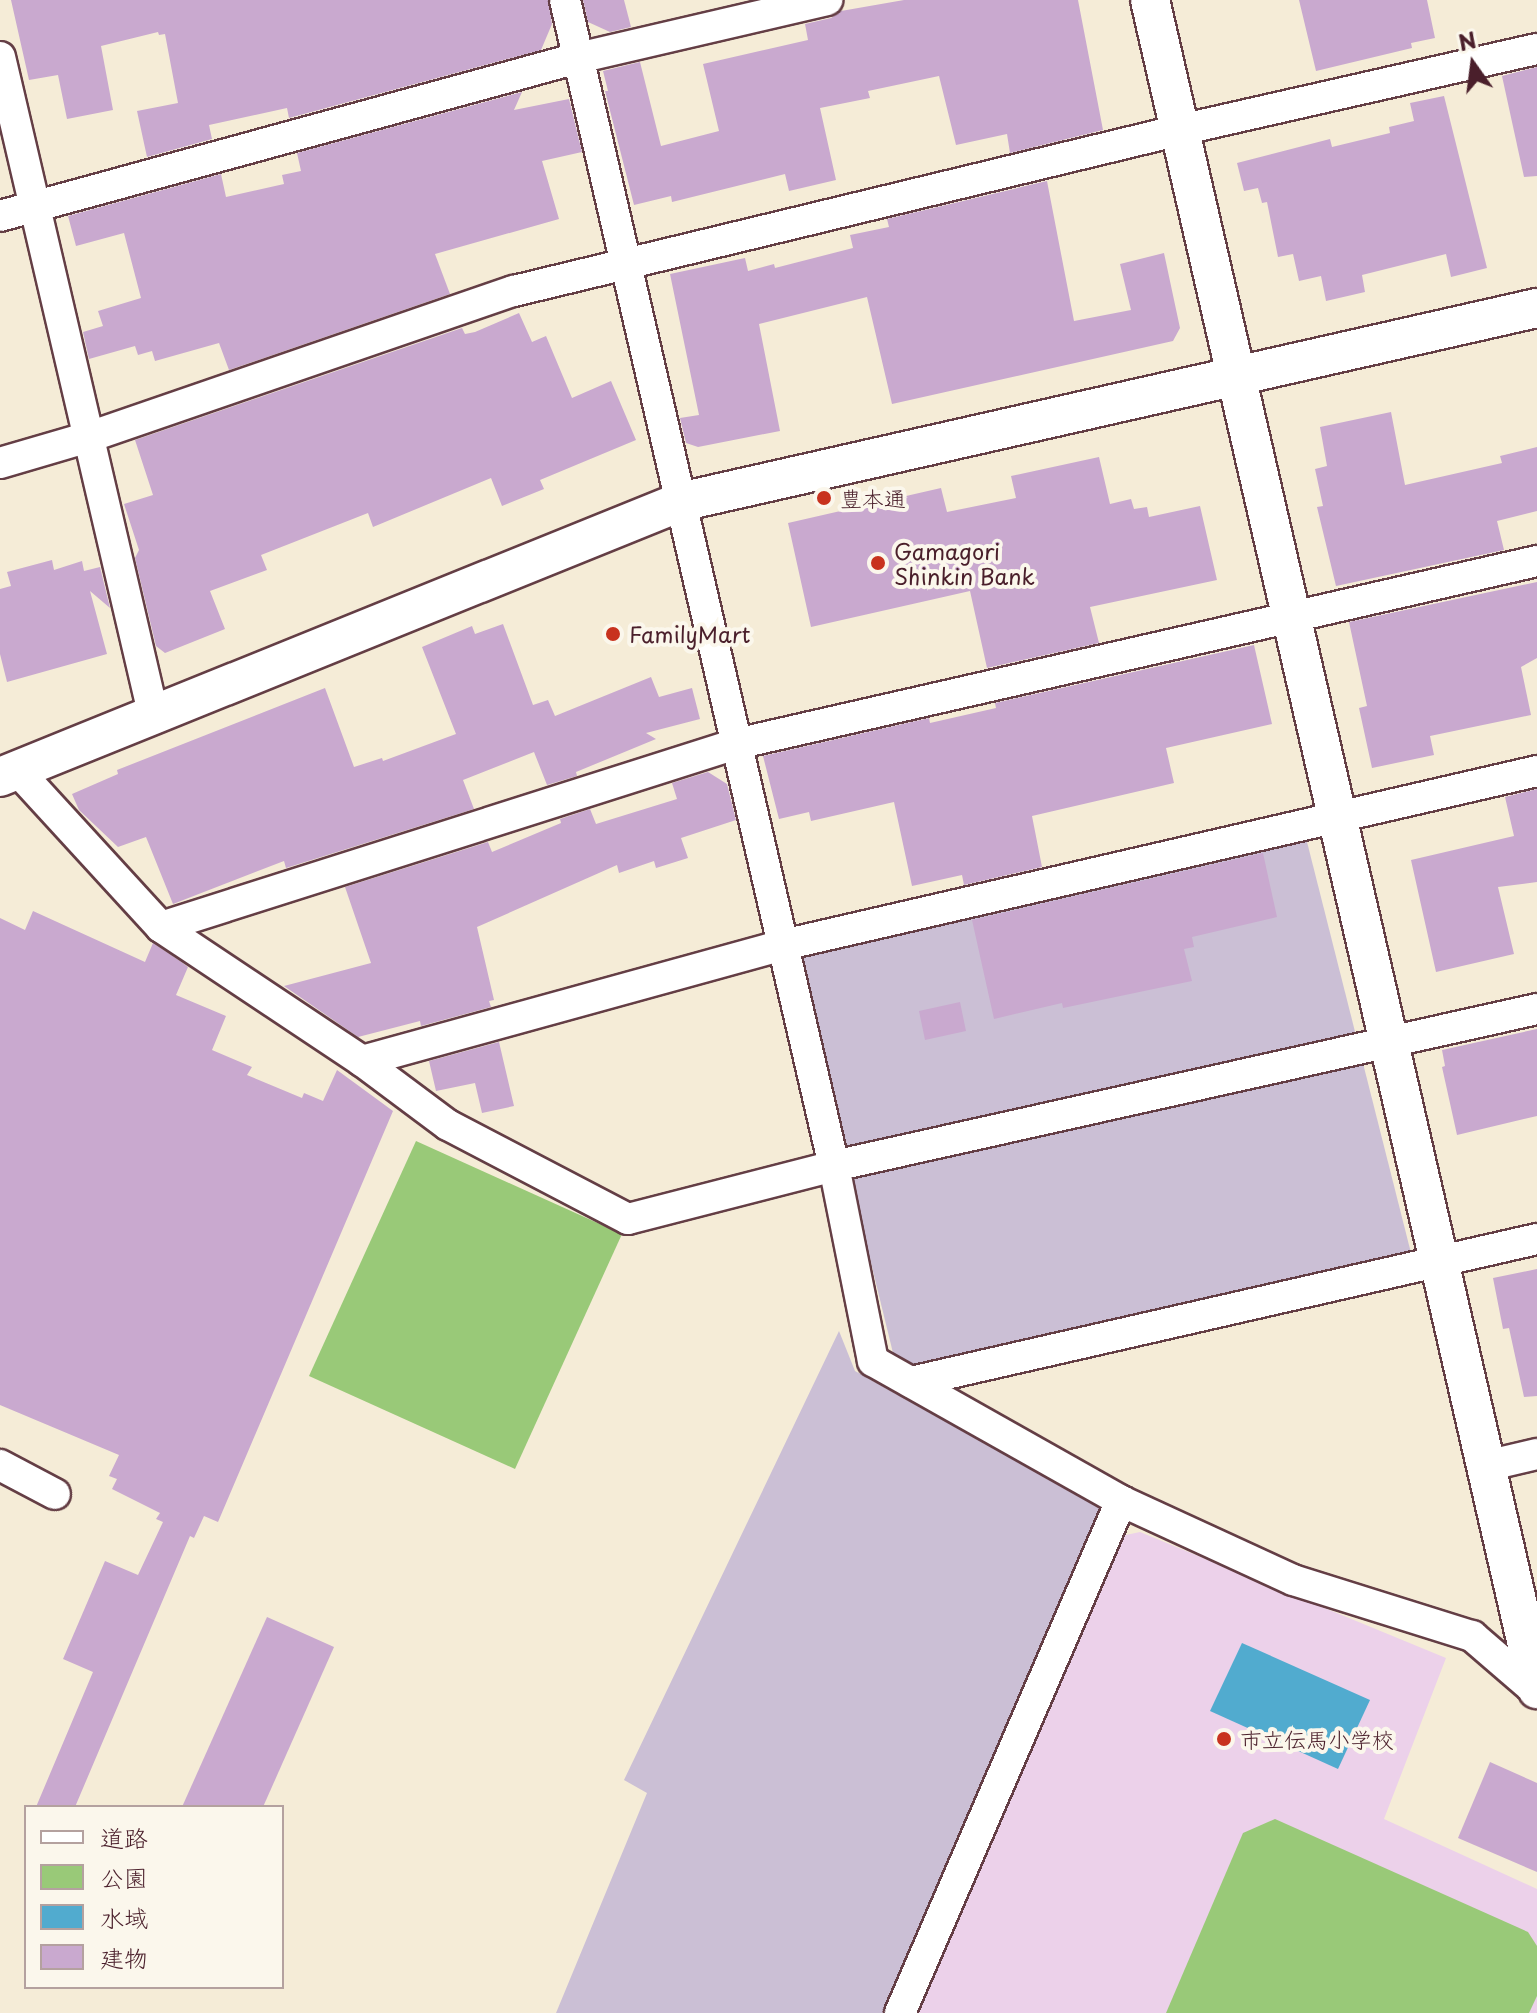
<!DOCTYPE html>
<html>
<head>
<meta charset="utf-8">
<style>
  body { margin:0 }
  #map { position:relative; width:1537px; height:2013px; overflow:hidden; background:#f5ecd7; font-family:"Playpen Sans","Klee One",sans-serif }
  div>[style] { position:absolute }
  .built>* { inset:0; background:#ecd1ea }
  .industrial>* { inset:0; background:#cbbfd5 }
  .green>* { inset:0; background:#99c978 }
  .water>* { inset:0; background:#51abcf }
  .building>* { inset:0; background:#c9a9cf }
  .roads { filter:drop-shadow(2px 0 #643e45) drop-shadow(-2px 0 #643e45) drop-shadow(0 2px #643e45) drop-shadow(0 -2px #643e45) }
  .minor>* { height:30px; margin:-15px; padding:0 15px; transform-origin:15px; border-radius:15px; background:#fff }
  .tertiary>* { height:38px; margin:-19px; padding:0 19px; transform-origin:19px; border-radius:19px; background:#fff }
  .dots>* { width:22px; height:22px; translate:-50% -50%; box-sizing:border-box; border:4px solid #fbf7ec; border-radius:50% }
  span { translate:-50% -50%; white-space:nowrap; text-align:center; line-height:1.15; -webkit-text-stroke:8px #fbf7ec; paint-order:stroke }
  .poi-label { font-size:22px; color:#4a1f2b }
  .left { translate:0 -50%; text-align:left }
  .legend { position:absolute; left:24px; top:1805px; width:260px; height:184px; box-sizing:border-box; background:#fbf7ec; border:2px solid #b4a19f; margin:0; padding:10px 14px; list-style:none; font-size:24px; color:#4a1f2b }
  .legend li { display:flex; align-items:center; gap:16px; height:40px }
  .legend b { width:40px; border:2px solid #b4a19f }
  .north { position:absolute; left:1433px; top:24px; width:80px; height:80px; -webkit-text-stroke:6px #fbf7ec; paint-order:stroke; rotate:346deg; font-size:22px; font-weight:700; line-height:32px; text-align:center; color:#4a1f2b }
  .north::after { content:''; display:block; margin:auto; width:28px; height:36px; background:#4a1f2b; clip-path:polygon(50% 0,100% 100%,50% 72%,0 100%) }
</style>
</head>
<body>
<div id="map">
  <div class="built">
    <i style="clip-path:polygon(1140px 1532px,1446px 1658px,1384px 1819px,1537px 1889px,1537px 2013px,914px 2013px,1121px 1536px)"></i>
  </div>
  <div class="industrial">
    <i style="clip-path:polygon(1305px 834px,1411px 1253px,907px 1369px,893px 1353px,798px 964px,807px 948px)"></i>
    <i style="clip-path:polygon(839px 1331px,855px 1371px,1099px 1507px,1103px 1520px,883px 2013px,556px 2013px,647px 1793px,624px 1780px)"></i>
  </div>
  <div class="green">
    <i style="clip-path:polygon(416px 1141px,622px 1234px,515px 1469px,309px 1376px)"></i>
    <i style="clip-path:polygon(1275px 1819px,1528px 1932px,1537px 1946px,1537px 1996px,1529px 2013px,1166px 2013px,1243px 1833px)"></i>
  </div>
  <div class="water">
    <i style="clip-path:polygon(1242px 1643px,1370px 1700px,1338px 1769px,1210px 1711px)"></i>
  </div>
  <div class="building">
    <i style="clip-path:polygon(11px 0,548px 0,552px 24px,541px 50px,289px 118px,287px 108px,209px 125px,212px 139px,147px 157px,137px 111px,178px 103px,165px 34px,159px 35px,158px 32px,101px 46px,113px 110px,67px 119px,58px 75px,29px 80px)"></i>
    <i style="clip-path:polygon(583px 0,624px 0,631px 27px,610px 32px,588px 22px)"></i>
    <i style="clip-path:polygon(904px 0,1078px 0,1103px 130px,1010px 153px,1007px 134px,956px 145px,939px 76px,868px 91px,870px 98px,820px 108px,836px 180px,789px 191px,785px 174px,672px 202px,671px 196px,634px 205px,605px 91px,608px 91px,603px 71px,640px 62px,661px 146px,719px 131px,703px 64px,808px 40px,805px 24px,831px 18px,841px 11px)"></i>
    <i style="clip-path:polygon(1299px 0,1427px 0,1435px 38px,1411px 43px,1412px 48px,1316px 71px)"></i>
    <i style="clip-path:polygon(1537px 67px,1537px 176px,1524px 177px,1502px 76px)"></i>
    <i style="clip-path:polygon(522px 92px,514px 110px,569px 99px,582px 152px,542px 161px,559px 219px,435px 254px,450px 294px,229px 370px,219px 343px,155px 361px,152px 351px,138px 355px,135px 346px,89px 359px,83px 332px,103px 326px,98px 311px,141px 298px,124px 233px,76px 246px,68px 216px,221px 174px,226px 197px,284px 184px,282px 175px,301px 171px,297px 153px)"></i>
    <i style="clip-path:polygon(1444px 96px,1487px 268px,1451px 277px,1446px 254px,1362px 275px,1365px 292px,1326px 301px,1321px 276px,1299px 281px,1293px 254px,1278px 257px,1267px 202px,1262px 203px,1258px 188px,1244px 191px,1237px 163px,1330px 139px,1332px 147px,1390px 133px,1389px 127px,1414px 121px,1410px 103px)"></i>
    <i style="clip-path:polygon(1047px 181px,1074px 321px,1131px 310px,1120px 264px,1164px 253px,1180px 328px,1173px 341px,892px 404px,867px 297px,759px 324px,780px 431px,698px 447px,686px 443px,680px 418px,699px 415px,670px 274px,745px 258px,748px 271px,774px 264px,775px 268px,853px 248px,850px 235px,889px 227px,887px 219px)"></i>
    <i style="clip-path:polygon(519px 313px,532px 342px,546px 336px,572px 398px,611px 381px,636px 440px,540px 480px,544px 489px,502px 506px,491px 478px,373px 527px,368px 513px,261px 555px,267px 570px,210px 591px,225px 629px,165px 653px,156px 646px,135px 558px,139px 550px,124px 504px,153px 495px,135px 440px,462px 328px,465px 334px,475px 332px)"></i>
    <i style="clip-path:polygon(1391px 412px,1405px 485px,1502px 463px,1500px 456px,1537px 447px,1537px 511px,1497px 521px,1504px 550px,1336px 586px,1317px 507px,1323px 506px,1315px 469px,1327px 466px,1320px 427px)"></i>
    <i style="clip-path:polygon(1099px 457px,1110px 504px,1131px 499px,1134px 509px,1147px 507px,1149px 517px,1200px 506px,1217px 580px,1090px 607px,1099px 643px,987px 668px,970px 591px,811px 627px,788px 523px,941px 488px,947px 512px,1016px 498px,1011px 476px)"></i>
    <i style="clip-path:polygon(52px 560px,54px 570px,82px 561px,84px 571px,100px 567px,110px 608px,90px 591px,107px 654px,7px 682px,0 654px,0 589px,11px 586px,7px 572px)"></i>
    <i style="clip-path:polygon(1537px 582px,1537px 658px,1521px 667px,1531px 715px,1430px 736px,1434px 755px,1372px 768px,1359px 708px,1367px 706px,1349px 622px)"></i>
    <i style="clip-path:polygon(503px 624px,533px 705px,548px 700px,555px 716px,651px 677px,659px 697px,692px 688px,700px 719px,646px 733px,656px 739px,576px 772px,577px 776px,547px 785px,534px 752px,463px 780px,474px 809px,286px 868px,284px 861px,173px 904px,146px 837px,118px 847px,79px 810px,72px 794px,118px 774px,117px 770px,325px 688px,354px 767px,382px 758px,383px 761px,456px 734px,422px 647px,472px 626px,475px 634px)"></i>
    <i style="clip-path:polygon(1254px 645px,1272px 724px,1166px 748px,1174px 783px,1032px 816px,1042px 867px,964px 885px,962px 875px,912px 886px,894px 802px,811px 821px,809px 812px,779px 819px,763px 756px,929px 718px,930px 723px,996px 708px,995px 703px)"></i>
    <i style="clip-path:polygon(708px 772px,727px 784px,736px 820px,681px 838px,688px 858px,656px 868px,654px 861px,619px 873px,617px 865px,477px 927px,494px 1000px,489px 1001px,491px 1007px,421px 1026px,420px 1021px,358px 1037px,284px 986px,371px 963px,345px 887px,488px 842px,492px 852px,561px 823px,560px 819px,590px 809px,596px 824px,677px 799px,672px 783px)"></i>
    <i style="clip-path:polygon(1537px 789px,1537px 882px,1498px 887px,1514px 954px,1436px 972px,1411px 860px,1514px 836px,1505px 797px)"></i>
    <i style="clip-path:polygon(1263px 853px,1277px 917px,1192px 937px,1194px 947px,1184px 949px,1192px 981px,1063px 1008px,1062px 1003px,994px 1019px,972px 920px)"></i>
    <i style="clip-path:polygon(33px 911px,145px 962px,153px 943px,180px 961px,188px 967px,176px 995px,226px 1016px,212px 1050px,252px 1067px,247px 1075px,302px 1098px,304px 1093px,323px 1101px,337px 1070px,393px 1111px,218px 1522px,204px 1516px,194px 1538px,190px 1536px,75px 1807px,36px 1807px,93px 1672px,63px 1659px,105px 1561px,138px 1575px,163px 1522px,156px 1519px,160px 1513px,112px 1489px,117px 1479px,109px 1476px,119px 1455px,0 1405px,0 918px,25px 930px)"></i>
    <i style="clip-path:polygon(960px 1002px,966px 1031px,925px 1040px,919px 1011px)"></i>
    <i style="clip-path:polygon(1537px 1029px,1537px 1116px,1457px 1135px,1442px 1067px,1445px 1066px,1442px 1050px)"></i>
    <i style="clip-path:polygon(499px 1042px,514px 1106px,482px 1113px,475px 1083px,436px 1091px,429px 1061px)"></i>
    <i style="clip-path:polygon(1537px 1269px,1537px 1396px,1524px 1397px,1509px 1328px,1503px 1329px,1493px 1278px)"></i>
    <i style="clip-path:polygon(267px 1617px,334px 1647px,263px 1807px,182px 1807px)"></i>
    <i style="clip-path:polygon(1490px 1762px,1537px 1783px,1537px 1872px,1458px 1838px)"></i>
  </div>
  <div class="roads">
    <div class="minor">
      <i style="left:565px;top:0;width:1197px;rotate:77.01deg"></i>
      <i style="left:834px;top:1166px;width:199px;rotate:78.7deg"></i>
      <i style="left:873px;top:1361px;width:285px;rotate:29.4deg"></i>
      <i style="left:1121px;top:1501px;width:189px;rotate:24.7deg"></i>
      <i style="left:1293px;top:1580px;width:188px;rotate:17.4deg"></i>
      <i style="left:1472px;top:1636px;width:86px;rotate:40.7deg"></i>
      <i style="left:0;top:57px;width:674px;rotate:76.87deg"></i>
      <i style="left:0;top:216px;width:599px;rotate:-15.29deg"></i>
      <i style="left:578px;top:58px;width:256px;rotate:-13.1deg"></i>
      <i style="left:0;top:463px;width:93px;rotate:-16.3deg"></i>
      <i style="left:89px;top:437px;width:449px;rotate:-19deg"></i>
      <i style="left:514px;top:291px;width:685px;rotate:-13.59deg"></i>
      <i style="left:1180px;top:130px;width:366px;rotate:-12.8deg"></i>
      <i style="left:17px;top:770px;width:213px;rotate:47.5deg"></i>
      <i style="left:161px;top:927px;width:242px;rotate:33.7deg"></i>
      <i style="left:362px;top:1061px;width:107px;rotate:36.7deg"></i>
      <i style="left:448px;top:1125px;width:203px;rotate:27.6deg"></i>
      <i style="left:628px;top:1219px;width:213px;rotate:-14.4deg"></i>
      <i style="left:834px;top:1166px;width:720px;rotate:-12.59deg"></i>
      <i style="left:161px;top:927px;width:603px;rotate:-17.65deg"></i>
      <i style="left:736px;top:744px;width:822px;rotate:-12.87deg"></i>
      <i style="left:362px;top:1061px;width:437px;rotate:-15.4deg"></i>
      <i style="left:783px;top:945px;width:774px;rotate:-12.99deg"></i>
      <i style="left:911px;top:1382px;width:642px;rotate:-12.87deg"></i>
      <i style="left:0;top:1465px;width:62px;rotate:27.8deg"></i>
      <i style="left:1486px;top:1466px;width:52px;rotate:-13.2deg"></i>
      <i style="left:900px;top:2013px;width:558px;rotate:-66.65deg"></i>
    </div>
    <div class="tertiary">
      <i style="left:1150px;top:0;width:1733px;rotate:77.09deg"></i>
      <i style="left:0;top:777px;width:734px;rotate:-22.02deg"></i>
      <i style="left:680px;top:502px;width:879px;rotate:-12.76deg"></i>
    </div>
  </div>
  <div class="dots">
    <i style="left:824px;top:498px;background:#c8321e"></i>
    <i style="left:878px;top:563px;background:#c8321e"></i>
    <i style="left:613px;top:634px;background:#c8321e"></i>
    <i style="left:1224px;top:1739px;background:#c8321e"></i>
  </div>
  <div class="poi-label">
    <span class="left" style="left:840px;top:498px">豊本通</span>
    <span class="left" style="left:894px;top:563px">Gamagori<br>Shinkin Bank</span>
    <span class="left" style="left:629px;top:634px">FamilyMart</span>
    <span class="left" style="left:1240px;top:1739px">市立伝馬小学校</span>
  </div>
  <ul class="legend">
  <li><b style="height:10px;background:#fff"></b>道路</li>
  <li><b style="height:22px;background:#99c978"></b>公園</li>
  <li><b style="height:22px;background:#51abcf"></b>水域</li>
  <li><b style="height:22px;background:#c9a9cf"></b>建物</li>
  </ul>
  <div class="north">N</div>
</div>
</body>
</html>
